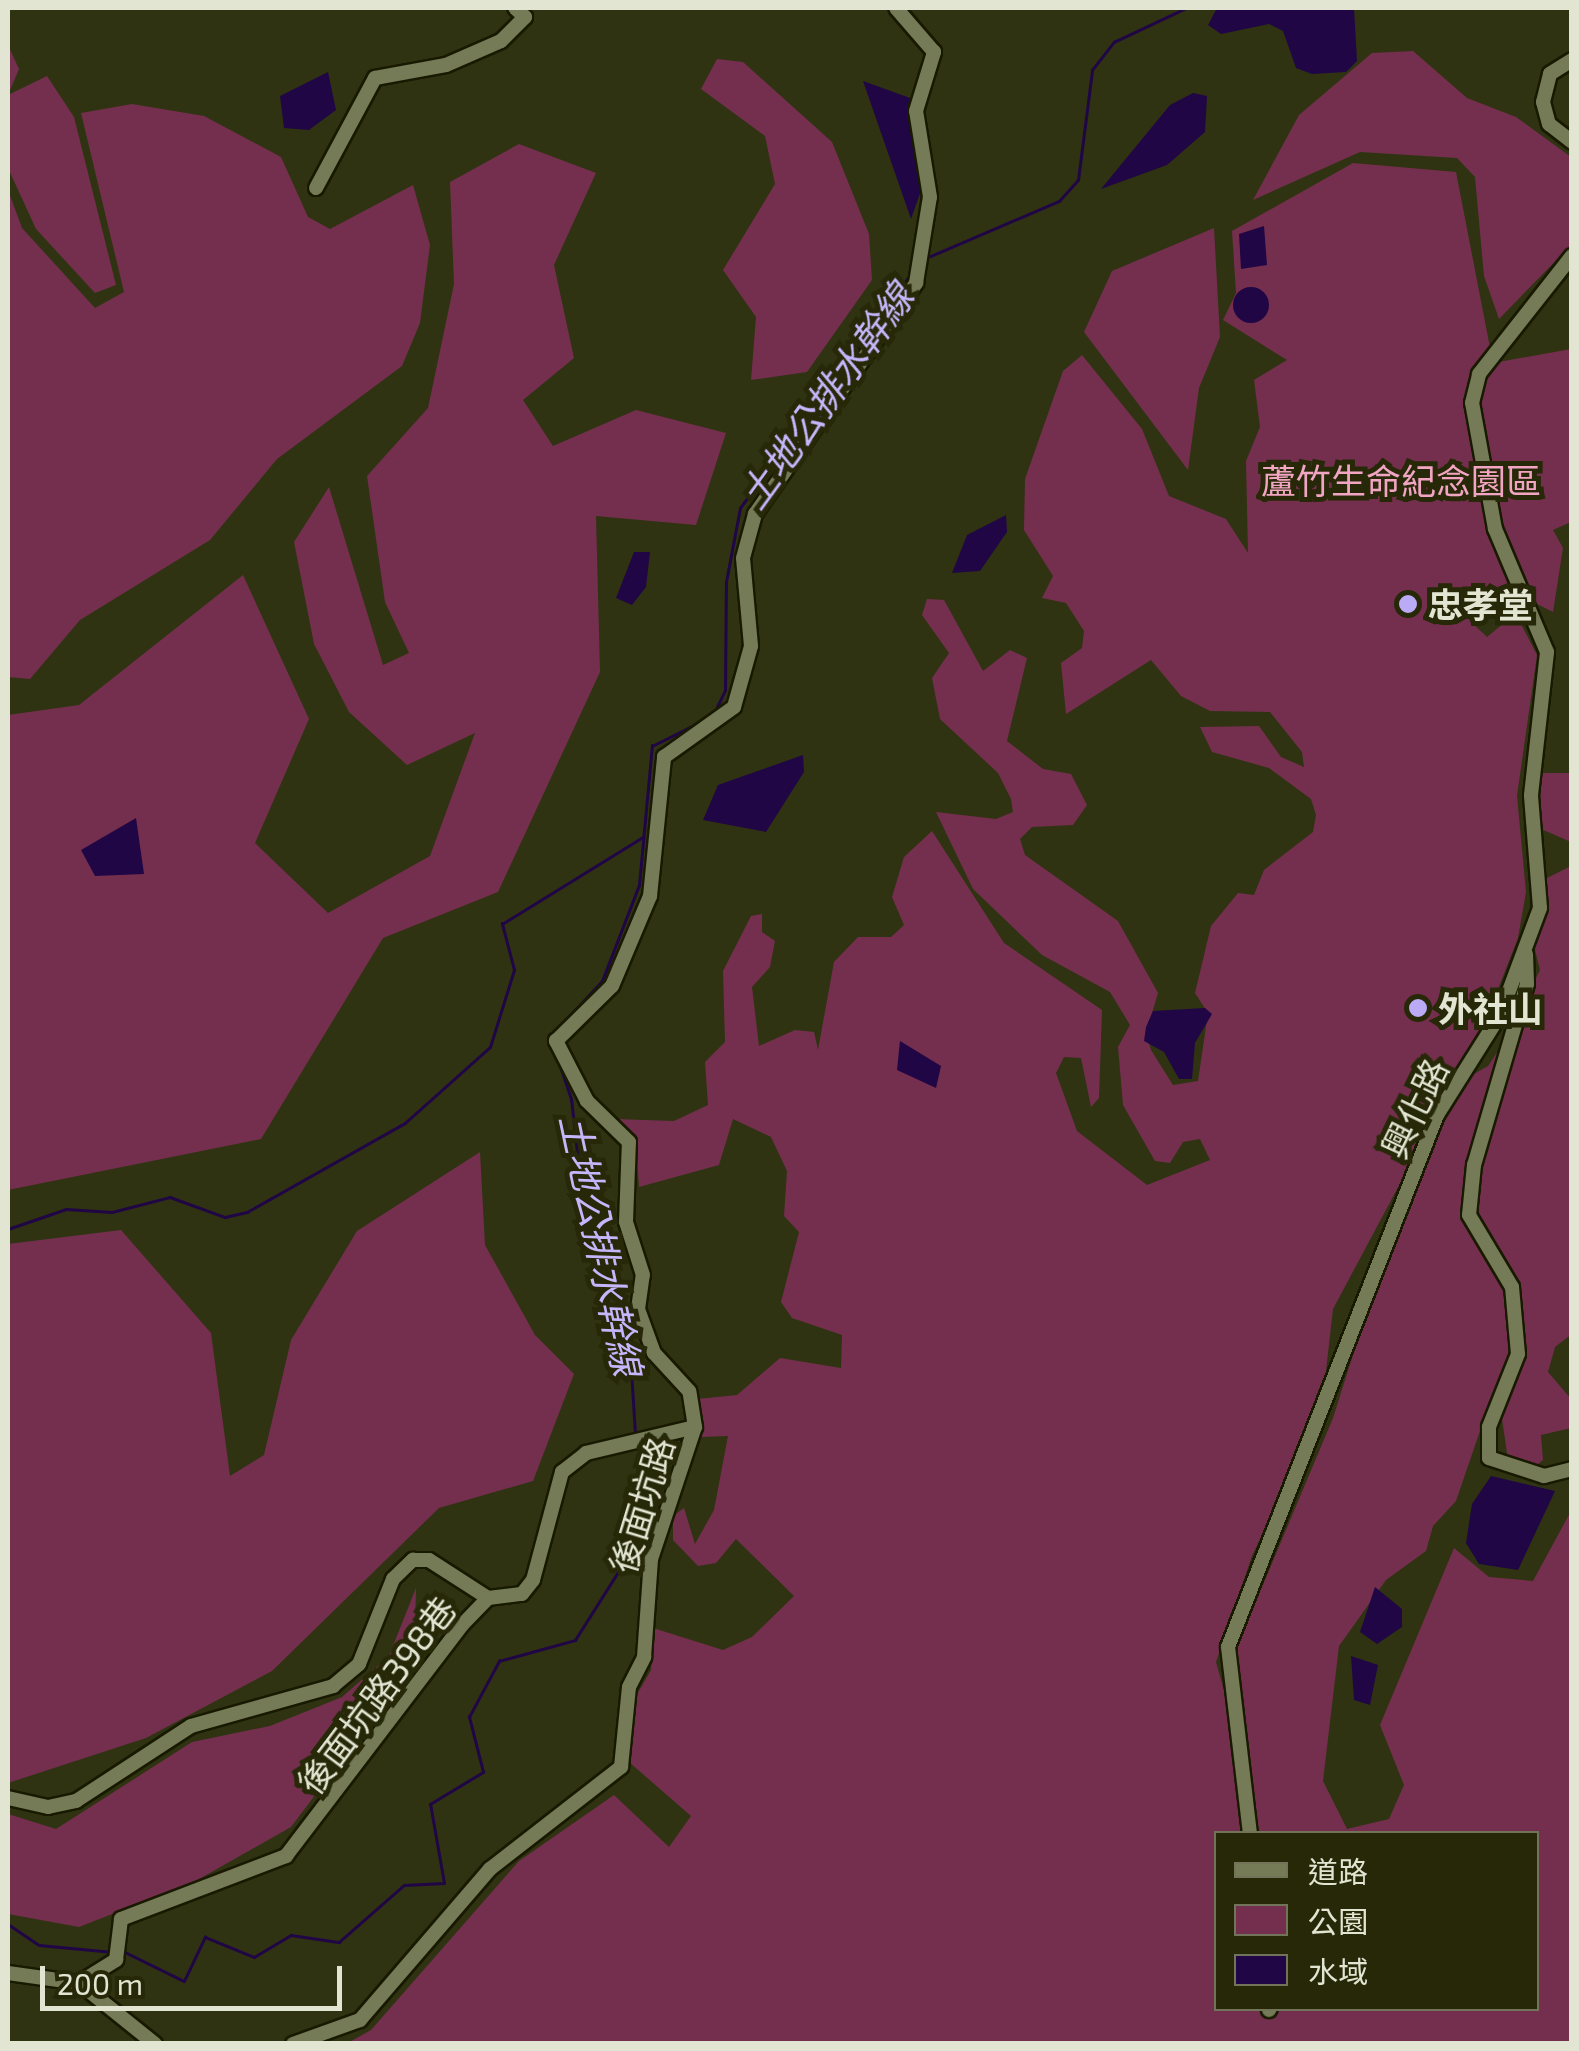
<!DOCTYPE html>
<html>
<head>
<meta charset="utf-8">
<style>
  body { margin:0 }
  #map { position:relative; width:1579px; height:2051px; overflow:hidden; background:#2f3312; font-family:"Exo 2","Noto Sans TC",sans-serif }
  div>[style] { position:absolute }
  .green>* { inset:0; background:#742f4e }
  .water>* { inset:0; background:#200645 }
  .round { border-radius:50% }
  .stream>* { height:2.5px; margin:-1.25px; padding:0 1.25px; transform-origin:1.25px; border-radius:1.25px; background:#200645 }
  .roads { filter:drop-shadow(2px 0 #181a00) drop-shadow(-2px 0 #181a00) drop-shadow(0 2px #181a00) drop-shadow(0 -2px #181a00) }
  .minor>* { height:14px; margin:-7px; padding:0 7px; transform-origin:7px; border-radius:7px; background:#757a57 }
  .dots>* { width:28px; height:28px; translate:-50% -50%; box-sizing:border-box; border:5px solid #262807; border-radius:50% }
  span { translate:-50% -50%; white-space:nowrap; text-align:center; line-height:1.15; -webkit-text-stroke:10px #262807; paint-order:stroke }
  .park-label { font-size:35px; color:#f1a5c3 }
  .poi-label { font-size:35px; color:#e2e5d2; font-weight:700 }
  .left { translate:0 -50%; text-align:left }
  .street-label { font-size:35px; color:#e2e5d2 }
  .water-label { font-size:38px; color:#c5b6fb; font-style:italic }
  .frame { position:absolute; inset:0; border:10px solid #e2e5d2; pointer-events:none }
  .legend { position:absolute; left:1214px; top:1831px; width:325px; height:180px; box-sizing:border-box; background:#262807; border:2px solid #717458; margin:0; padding:12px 18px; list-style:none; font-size:30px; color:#e2e5d2 }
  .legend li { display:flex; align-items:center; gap:20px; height:50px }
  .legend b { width:50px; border:2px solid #717458 }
  .scale { position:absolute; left:40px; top:1966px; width:302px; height:45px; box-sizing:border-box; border:5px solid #e2e5d2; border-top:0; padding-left:12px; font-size:30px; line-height:35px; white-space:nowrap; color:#e2e5d2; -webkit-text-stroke:8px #262807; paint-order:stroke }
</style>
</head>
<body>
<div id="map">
  <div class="green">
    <i style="clip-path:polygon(8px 45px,19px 69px,8px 95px,47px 76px,74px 117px,116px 285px,95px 293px,36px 229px,8px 168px)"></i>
    <i style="clip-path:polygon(1413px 51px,1467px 98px,1516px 117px,1571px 157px,1571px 245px,1499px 319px,1484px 276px,1475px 177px,1457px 158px,1360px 152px,1253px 200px,1299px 115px,1372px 53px)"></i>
    <i style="clip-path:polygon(717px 59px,743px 62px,832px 142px,869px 234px,872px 280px,807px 372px,751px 380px,756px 317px,723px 270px,775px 184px,765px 136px,701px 89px)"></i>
    <i style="clip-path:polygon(132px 104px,204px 116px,281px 157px,308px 217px,330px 229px,413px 185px,430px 245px,420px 323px,402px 366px,277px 459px,210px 540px,80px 620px,30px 679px,8px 677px,8px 190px,22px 228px,95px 308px,124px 292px,81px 113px)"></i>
    <i style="clip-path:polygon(519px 144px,596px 173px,554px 265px,574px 358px,523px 400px,553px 446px,636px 410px,726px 433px,696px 525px,596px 516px,600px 672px,498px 892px,383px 938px,261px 1139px,8px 1190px,8px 715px,79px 705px,243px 575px,309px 719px,255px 843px,328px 913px,430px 856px,475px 733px,407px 765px,349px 712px,314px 644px,294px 542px,329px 487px,383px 665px,409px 653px,385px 602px,367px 476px,428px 408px,454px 284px,450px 182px)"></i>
    <i style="clip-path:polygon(1353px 163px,1456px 172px,1493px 363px,1571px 349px,1571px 522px,1553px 530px,1563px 548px,1553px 612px,1503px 587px,1469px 620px,1487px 637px,1504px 623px,1521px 624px,1537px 655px,1517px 796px,1526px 892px,1518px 938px,1482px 1030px,1333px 1309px,1322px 1406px,1252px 1556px,1216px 1662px,1232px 1719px,1242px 1833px,1216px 1834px,1216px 2008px,1536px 2008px,1536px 1834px,1259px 1833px,1231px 1661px,1333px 1418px,1388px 1244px,1458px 1083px,1488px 1066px,1506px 1039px,1540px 970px,1534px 946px,1547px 878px,1571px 866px,1572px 1334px,1555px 1347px,1548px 1372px,1571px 1399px,1571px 1428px,1541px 1435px,1543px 1460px,1530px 1471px,1508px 1460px,1502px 1419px,1481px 1428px,1456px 1501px,1433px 1526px,1426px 1551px,1386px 1580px,1339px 1646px,1323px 1781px,1347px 1829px,1389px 1819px,1404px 1785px,1380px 1725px,1454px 1548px,1489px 1577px,1533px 1581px,1571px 1511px,1571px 2043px,346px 2044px,371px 2030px,519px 1861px,614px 1795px,669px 1847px,691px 1816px,629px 1762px,632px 1703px,651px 1670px,653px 1628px,723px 1650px,752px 1637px,794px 1596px,736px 1539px,716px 1563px,698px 1566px,673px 1540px,673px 1516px,684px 1508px,695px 1544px,714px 1510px,728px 1436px,700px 1437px,697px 1399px,737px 1395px,780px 1358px,841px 1368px,842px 1335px,792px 1318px,781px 1302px,799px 1232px,784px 1216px,787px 1171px,771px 1137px,733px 1119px,719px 1165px,639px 1187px,636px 1139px,615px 1119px,674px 1121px,708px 1105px,705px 1062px,725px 1042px,723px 971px,751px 916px,762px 914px,762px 932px,775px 941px,770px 967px,752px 987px,759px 1046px,795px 1030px,814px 1032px,818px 1050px,834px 962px,858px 937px,891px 937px,904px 925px,892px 897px,904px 857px,932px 831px,1004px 943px,1102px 1010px,1099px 1098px,1091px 1107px,1081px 1058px,1064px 1057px,1056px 1073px,1077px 1131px,1147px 1185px,1210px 1160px,1200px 1139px,1183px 1142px,1170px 1163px,1155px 1161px,1123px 1105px,1118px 1047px,1130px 1025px,1110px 992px,1042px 955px,973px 889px,936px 812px,996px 819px,1013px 812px,1011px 799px,998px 773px,940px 719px,932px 678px,949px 653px,922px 615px,927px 599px,944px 600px,983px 671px,1010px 650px,1027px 658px,1007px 741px,1043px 769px,1071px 774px,1087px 805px,1073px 825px,1032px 827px,1020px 839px,1025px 855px,1118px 921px,1158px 993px,1146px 1034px,1151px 1050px,1173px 1085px,1198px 1081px,1208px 1013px,1195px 993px,1211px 926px,1238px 893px,1254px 895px,1264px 870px,1313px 832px,1316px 815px,1311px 799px,1269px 768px,1212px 752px,1200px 727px,1259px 726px,1281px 757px,1304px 767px,1302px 752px,1270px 712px,1210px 711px,1181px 696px,1151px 660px,1066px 714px,1061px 663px,1082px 648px,1084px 631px,1066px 603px,1042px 598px,1053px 576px,1024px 530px,1025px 479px,1063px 371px,1082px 355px,1142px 429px,1169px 496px,1226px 519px,1248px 553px,1246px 461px,1260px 427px,1254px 380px,1287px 360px,1223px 320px,1236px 293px,1232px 231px)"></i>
    <i style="clip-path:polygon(1214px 228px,1220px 337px,1199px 388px,1188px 470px,1084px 332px,1112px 271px)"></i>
    <i style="clip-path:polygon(1540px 773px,1571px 773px,1571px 842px,1541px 829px)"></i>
    <i style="clip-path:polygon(480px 1152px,485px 1245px,535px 1335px,574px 1374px,533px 1481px,439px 1508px,272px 1671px,146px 1738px,8px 1783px,8px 1244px,121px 1230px,211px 1333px,230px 1476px,264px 1455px,291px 1340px,357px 1231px)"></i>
    <i style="clip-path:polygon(416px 1588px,414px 1664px,291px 1827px,194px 1882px,79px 1927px,8px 1914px,8px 1814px,56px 1829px,192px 1742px,270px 1726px,342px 1697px,389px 1656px)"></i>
  </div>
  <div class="water">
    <i style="clip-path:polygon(1217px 8px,1354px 8px,1357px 61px,1346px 72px,1312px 74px,1296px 68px,1283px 31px,1269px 24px,1221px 34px,1208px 25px)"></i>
    <i style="clip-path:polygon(328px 72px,336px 110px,309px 130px,284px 128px,280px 96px)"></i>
    <i style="clip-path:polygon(863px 81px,910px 98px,922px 188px,911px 219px)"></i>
    <i style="clip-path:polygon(1193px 93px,1207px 96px,1205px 132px,1167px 165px,1101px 189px,1170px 105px)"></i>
    <i style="clip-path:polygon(1264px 226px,1267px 265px,1241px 269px,1239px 234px)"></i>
    <i class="round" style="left:1233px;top:287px;width:36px;height:36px"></i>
    <i style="clip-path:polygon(1006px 515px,1007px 532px,980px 571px,952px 573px,967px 535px)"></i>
    <i style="clip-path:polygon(634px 552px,650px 552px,646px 587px,632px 605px,616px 598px)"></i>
    <i style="clip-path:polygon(803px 755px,804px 772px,766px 832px,703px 820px,718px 785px)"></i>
    <i style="clip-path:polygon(136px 818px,144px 874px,95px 876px,81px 850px)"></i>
    <i style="clip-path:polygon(1205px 1008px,1212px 1014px,1195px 1043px,1192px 1079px,1179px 1079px,1164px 1052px,1144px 1041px,1146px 1027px,1153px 1011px)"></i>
    <i style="clip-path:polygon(900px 1041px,941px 1066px,936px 1088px,897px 1070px)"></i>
    <i style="clip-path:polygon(1491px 1476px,1555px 1491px,1518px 1570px,1479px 1564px,1466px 1543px,1472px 1504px)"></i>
    <i style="clip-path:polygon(1375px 1587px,1402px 1609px,1402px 1627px,1377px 1644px,1360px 1632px)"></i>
    <i style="clip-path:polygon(1351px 1656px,1378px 1665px,1370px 1705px,1354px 1700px)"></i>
  </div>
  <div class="stream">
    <i style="left:926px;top:258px;width:145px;rotate:-23.2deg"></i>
    <i style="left:1059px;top:201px;width:28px;rotate:-48deg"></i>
    <i style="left:1078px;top:180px;width:111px;rotate:-82.7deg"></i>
    <i style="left:1092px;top:70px;width:36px;rotate:-52deg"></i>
    <i style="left:1114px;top:42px;width:80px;rotate:-25.3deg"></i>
    <i style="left:714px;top:713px;width:25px;rotate:-64deg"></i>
    <i style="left:725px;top:690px;width:108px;rotate:-89.5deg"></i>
    <i style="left:726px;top:582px;width:75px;rotate:-79.3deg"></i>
    <i style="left:740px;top:508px;width:288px;rotate:-53.9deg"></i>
    <i style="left:8px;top:1229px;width:61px;rotate:-19deg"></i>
    <i style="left:66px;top:1209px;width:46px;rotate:3.7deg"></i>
    <i style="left:112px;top:1212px;width:60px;rotate:-14.5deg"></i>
    <i style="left:170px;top:1197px;width:59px;rotate:20deg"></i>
    <i style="left:225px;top:1217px;width:23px;rotate:-13deg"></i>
    <i style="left:247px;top:1212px;width:181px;rotate:-29.4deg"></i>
    <i style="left:405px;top:1123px;width:114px;rotate:-41.8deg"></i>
    <i style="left:490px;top:1047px;width:81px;rotate:-72.7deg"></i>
    <i style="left:514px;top:970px;width:48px;rotate:-104.6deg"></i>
    <i style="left:502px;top:924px;width:166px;rotate:-31.7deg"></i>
    <i style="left:635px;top:1434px;width:95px;rotate:-93.6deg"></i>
    <i style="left:629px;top:1339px;width:38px;rotate:-123deg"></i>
    <i style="left:608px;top:1307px;width:89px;rotate:-92.6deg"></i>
    <i style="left:604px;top:1218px;width:53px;rotate:-118deg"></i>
    <i style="left:579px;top:1171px;width:72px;rotate:-96.3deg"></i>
    <i style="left:571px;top:1099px;width:65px;rotate:-108.7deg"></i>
    <i style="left:550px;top:1037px;width:76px;rotate:-47.1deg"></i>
    <i style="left:602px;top:981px;width:103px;rotate:-68.9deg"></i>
    <i style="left:639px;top:885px;width:140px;rotate:-84.7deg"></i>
    <i style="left:652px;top:746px;width:54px;rotate:-26.6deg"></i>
    <i style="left:8px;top:1924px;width:37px;rotate:34deg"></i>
    <i style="left:39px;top:1945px;width:74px;rotate:5.4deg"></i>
    <i style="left:121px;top:1950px;width:70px;rotate:26.2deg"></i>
    <i style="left:184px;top:1981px;width:49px;rotate:-64.5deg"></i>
    <i style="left:205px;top:1937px;width:53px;rotate:22.2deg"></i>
    <i style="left:254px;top:1957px;width:43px;rotate:-30.7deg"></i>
    <i style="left:291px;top:1935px;width:49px;rotate:8.3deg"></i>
    <i style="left:339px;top:1942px;width:86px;rotate:-41.2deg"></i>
    <i style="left:404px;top:1885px;width:40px;rotate:-2.9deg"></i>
    <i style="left:444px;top:1883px;width:80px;rotate:-100deg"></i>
    <i style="left:430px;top:1804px;width:62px;rotate:-31.1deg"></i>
    <i style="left:483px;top:1772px;width:57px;rotate:-104.3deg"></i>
    <i style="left:469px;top:1717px;width:64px;rotate:-61.8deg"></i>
    <i style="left:499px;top:1661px;width:79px;rotate:-15.4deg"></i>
    <i style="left:575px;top:1640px;width:148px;rotate:-57.7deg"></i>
    <i style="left:654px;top:1515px;width:71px;rotate:-103.1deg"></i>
  </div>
  <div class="roads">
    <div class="minor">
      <i style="left:1572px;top:60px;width:26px;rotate:148deg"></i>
      <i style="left:1550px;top:74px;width:29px;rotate:104deg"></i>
      <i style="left:1543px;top:102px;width:23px;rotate:75deg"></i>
      <i style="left:1549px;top:124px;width:29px;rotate:38deg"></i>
      <i style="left:316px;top:188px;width:125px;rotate:-61.8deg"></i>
      <i style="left:375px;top:78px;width:72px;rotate:-10.4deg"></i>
      <i style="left:446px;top:65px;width:60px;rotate:-23.6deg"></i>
      <i style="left:501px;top:41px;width:34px;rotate:-45deg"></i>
      <i style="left:525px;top:17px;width:13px;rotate:-138deg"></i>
      <i style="left:1526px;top:954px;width:30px;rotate:88deg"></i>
      <i style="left:1527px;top:984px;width:189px;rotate:106.3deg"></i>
      <i style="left:1474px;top:1165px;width:50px;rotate:95.7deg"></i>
      <i style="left:1469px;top:1215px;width:84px;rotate:59.2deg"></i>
      <i style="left:1512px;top:1287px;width:67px;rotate:84.9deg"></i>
      <i style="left:1518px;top:1354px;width:79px;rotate:111.7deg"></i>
      <i style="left:1489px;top:1427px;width:31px;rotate:90deg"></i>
      <i style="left:1489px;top:1458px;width:58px;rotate:18.1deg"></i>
      <i style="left:1544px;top:1476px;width:29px;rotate:-14deg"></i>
      <i style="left:8px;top:1798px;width:41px;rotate:12.7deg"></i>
      <i style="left:48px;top:1807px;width:29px;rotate:-12deg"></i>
      <i style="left:76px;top:1801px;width:137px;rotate:-33.1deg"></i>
      <i style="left:191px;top:1726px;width:148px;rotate:-15.7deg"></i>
      <i style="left:333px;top:1686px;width:34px;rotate:-40deg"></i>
      <i style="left:359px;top:1664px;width:92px;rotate:-68.2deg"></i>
      <i style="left:393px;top:1579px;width:28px;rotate:-44deg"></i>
      <i style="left:413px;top:1560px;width:16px"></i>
      <i style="left:429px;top:1560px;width:70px;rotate:32.8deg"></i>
      <i style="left:1250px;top:1834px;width:188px;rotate:-96.7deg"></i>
      <i style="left:1228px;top:1647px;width:572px;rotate:-68.55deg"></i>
      <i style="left:1437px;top:1115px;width:118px;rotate:-57.8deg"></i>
      <i style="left:1500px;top:1015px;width:114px;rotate:-69.5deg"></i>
      <i style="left:1540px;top:908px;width:113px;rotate:-94.6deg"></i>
      <i style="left:1531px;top:795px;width:144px;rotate:-83.6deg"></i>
      <i style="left:1547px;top:652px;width:134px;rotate:-112.9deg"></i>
      <i style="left:1495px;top:529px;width:128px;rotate:-100.3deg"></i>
      <i style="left:1472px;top:403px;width:30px;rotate:-76deg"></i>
      <i style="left:1479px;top:374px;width:150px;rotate:-51.8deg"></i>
      <i style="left:8px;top:1973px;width:72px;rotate:8deg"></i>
      <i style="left:1269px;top:2010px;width:2px;rotate:-63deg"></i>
      <i style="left:155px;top:2044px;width:97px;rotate:-141.2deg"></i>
      <i style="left:79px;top:1983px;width:44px;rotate:-31.9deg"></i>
      <i style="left:116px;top:1960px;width:41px;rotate:-83deg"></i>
      <i style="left:121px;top:1919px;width:177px;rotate:-20.9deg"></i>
      <i style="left:286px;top:1856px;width:290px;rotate:-52.7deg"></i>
      <i style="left:462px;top:1625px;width:37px;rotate:-46deg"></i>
      <i style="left:488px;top:1598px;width:34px;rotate:-7deg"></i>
      <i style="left:522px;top:1594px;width:18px;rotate:-52deg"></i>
      <i style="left:533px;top:1580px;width:112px;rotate:-75deg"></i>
      <i style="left:562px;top:1472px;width:31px;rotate:-38deg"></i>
      <i style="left:586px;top:1453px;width:112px;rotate:-13.4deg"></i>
      <i style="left:293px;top:2044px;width:71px;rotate:-19.7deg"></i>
      <i style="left:360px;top:2020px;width:199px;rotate:-49.3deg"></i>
      <i style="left:490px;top:1869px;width:166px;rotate:-37.9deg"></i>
      <i style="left:621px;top:1767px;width:80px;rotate:-84.3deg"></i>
      <i style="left:629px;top:1687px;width:34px;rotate:-63deg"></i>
      <i style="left:644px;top:1657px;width:98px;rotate:-85.9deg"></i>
      <i style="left:651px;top:1559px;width:139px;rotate:-71.6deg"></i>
      <i style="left:695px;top:1427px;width:36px;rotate:-99deg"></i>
      <i style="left:689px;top:1391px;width:52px;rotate:-132.6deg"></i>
      <i style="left:654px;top:1353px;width:47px;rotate:-110deg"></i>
      <i style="left:638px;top:1309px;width:34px;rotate:-82deg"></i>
      <i style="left:643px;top:1275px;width:56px;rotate:-107.8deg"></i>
      <i style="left:626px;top:1222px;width:80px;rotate:-87.9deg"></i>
      <i style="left:629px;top:1142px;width:59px;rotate:-135.7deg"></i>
      <i style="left:587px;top:1101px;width:68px;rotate:-117.3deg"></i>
      <i style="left:556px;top:1041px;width:78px;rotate:-44.5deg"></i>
      <i style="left:612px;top:986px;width:98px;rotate:-67.1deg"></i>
      <i style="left:650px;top:896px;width:140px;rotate:-84.2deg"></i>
      <i style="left:664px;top:757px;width:86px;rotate:-35.5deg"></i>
      <i style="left:734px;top:707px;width:63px;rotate:-74.4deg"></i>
      <i style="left:751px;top:646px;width:88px;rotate:-95.2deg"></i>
      <i style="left:743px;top:558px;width:46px;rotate:-74.7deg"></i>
      <i style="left:755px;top:514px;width:282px;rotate:-55.1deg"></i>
      <i style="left:916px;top:283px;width:87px;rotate:-80.8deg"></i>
      <i style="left:930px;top:197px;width:87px;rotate:-99.2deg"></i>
      <i style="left:916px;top:111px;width:62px;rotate:-73deg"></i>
      <i style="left:934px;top:52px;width:58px;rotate:-130.8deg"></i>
    </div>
  </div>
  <div class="dots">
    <i style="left:1408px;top:604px;background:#bbaaf6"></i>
    <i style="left:1418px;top:1008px;background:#bbaaf6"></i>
  </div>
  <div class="park-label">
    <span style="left:1401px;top:480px">蘆竹生命紀念園區</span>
  </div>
  <div class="poi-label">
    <span class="left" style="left:1428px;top:604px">忠孝堂</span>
    <span class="left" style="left:1438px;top:1008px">外社山</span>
  </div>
  <div class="street-label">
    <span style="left:1414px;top:1108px;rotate:-64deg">興化路</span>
    <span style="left:641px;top:1505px;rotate:-73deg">後面坑路</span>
    <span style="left:376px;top:1695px;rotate:-53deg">後面坑路398巷</span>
  </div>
  <div class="water-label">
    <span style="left:826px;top:396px;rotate:-54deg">土地公排水幹線</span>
    <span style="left:601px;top:1245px;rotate:78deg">土地公排水幹線</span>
  </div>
  <div class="frame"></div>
  <ul class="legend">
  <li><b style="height:12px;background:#757a57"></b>道路</li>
  <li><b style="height:28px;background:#742f4e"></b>公園</li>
  <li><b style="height:28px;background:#200645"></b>水域</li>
  </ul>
  <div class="scale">200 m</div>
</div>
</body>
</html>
